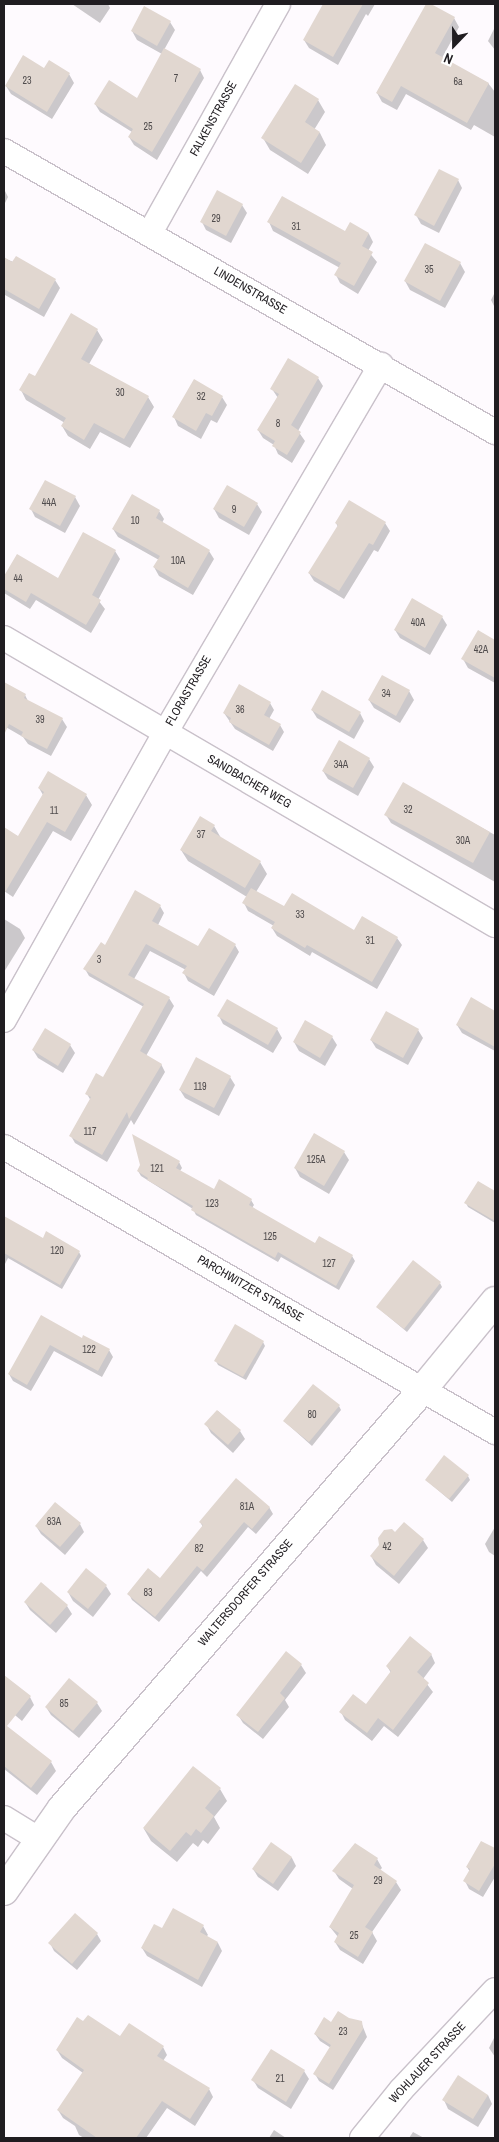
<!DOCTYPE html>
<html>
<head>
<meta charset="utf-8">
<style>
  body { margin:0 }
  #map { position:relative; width:499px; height:2142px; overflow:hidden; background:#fefafe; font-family:"Archivo Narrow",sans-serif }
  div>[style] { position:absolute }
  .shadow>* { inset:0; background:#0003 }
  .building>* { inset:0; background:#e1d7d0 }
  .roads { filter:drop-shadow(1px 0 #c9c1ca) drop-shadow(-1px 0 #c9c1ca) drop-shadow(0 1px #c9c1ca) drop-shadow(0 -1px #c9c1ca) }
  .minor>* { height:24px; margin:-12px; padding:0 12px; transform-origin:12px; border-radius:12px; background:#fff }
  .tertiary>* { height:28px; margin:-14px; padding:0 14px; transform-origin:14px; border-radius:14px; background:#fff }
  span { translate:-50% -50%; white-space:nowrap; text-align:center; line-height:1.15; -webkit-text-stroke:5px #fff; paint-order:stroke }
  .number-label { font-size:10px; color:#504c4d }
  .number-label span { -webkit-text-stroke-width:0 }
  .street-label { font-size:12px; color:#201d21 }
  .frame { position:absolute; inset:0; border:5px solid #201d21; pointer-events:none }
  .north { position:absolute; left:429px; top:20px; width:50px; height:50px; -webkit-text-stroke:4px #fff; paint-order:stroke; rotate:202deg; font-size:14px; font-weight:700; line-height:20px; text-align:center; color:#201d21 }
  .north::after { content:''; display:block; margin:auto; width:18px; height:22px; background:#201d21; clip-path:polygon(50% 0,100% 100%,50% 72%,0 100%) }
</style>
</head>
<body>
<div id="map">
  <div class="shadow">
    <i style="clip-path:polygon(72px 4px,108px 4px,110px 8px,100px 23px)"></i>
    <i style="clip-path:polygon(325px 4px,375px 4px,368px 16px,366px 14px,338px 65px,309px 48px,304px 40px)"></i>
    <i style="clip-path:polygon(427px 4px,454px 18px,459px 27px,442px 58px,488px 83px,495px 92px,495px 137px,474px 125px,471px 130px,406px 94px,397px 110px,382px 102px,377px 93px)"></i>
    <i style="clip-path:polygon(170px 22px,175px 30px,164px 50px,200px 70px,204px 78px,157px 160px,134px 145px,129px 137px,132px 132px,100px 112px,95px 104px,137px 100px,162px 54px,137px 40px,132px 31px)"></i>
    <i style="clip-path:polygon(495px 27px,495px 50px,488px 41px)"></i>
    <i style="clip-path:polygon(49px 62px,69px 74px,74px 83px,52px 119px,11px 94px,6px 86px,45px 70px)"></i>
    <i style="clip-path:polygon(318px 100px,325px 112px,314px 130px,320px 133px,326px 145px,308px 174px,270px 150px,263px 138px)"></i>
    <i style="clip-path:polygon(458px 180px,462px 188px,439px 233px,421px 224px,416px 215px)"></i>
    <i style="clip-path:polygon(4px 189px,8px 197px,4px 205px)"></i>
    <i style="clip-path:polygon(242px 205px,247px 213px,231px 243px,206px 230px,202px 222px)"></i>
    <i style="clip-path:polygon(269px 222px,345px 233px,351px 224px,369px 234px,373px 242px,368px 251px,377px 262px,358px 294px,340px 283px,336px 275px,340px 268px,273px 231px)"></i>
    <i style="clip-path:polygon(4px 258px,55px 280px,60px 288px,44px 317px,5px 295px)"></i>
    <i style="clip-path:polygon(460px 263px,465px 272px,445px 308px,410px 290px,405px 281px)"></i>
    <i style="clip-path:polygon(495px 292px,495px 308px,491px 300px)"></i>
    <i style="clip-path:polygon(72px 315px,97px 330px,103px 340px,89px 364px,148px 397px,154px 407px,130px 448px,100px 432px,90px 449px,68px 436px,62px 426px,65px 423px,26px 400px,21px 390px,35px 378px)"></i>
    <i style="clip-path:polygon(318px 378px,323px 386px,298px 431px,305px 441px,292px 463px,278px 454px,274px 445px,263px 438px,258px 430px,278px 398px,272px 389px)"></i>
    <i style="clip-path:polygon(222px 397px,227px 405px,217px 423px,211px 420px,201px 439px,178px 426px,174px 417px)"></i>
    <i style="clip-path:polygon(75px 497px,80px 506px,65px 533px,35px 517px,31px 509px)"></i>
    <i style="clip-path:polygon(257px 504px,262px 512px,249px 535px,219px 518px,214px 509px)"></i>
    <i style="clip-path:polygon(159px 511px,164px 519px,162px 523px,209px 551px,214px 559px,193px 595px,159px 576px,154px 567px,159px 560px,118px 537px,113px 529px)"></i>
    <i style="clip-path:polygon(336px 523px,385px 523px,390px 531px,378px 552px,374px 550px,344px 599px,314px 581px,309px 573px,338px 527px)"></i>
    <i style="clip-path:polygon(115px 551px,120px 559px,98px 600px,105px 609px,91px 633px,36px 600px,30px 609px,4px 593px,4px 578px,17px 555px,58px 580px)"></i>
    <i style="clip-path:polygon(442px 617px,447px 625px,430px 655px,400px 638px,395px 630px)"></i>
    <i style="clip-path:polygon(478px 632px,495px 641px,495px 683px,468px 668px,463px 659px)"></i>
    <i style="clip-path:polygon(4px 683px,25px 695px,28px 701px,62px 719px,67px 727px,51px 756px,28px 744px,23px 737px,4px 726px)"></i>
    <i style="clip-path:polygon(409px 691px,414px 700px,400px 723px,374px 708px,369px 700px)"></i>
    <i style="clip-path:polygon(270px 703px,274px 710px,269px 719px,280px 725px,284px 732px,273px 751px,235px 729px,224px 713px)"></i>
    <i style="clip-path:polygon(312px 710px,360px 713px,364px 721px,354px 739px,317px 718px)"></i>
    <i style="clip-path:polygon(369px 759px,374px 767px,358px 796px,328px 779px,323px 771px)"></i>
    <i style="clip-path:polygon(403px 784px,495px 835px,495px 882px,391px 823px,386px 815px)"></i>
    <i style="clip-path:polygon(39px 788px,86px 795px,92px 805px,71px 841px,53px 831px,13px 897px,4px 891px,4px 829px,19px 837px,43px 795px)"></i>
    <i style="clip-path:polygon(214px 826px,221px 838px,260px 862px,267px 874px,256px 892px,284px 908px,355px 931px,397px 938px,402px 945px,377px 989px,312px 952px,310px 956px,277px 936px,272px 928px,274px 926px,248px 911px,244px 903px,247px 897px,188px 861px,181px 850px)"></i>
    <i style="clip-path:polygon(160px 906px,164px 913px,158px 925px,199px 948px,235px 945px,239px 952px,214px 996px,188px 981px,184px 973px,186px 970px,150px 951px,134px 979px,169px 998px,174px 1006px,146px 1056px,161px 1064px,165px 1072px,134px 1125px,131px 1120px,107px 1162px,75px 1143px,71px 1136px,91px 1101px,87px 1094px,103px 1079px,144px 1007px,89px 976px,85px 969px,106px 946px)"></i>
    <i style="clip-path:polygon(4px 919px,20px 929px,25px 938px,4px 972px)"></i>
    <i style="clip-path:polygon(472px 999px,495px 1012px,495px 1051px,462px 1033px,457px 1025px)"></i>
    <i style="clip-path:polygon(219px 1016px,277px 1029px,282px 1038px,273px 1053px,223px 1024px)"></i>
    <i style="clip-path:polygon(418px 1030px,423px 1038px,408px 1065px,376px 1048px,371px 1040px)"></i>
    <i style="clip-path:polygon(332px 1037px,337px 1045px,325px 1066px,299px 1051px,294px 1042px)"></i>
    <i style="clip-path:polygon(70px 1045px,75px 1053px,63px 1073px,38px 1058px,33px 1050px)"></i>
    <i style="clip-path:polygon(230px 1077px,235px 1085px,219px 1116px,185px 1098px,180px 1090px)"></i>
    <i style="clip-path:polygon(344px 1152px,349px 1160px,329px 1194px,300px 1177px,295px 1168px)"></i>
    <i style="clip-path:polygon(179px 1162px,182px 1168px,180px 1171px,214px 1191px,251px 1200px,254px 1205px,252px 1208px,315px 1245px,352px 1256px,355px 1261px,339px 1290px,281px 1257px,278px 1262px,196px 1215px,193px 1209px,141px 1176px,138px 1171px)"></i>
    <i style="clip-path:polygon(478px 1182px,495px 1192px,495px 1223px,468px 1207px,466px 1203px)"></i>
    <i style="clip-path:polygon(4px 1218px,43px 1240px,79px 1252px,81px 1256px,62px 1289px,8px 1258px,4px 1266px)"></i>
    <i style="clip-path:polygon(440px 1283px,442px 1287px,407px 1332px,377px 1307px)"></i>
    <i style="clip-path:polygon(41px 1317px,82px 1340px,109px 1350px,113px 1357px,102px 1377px,54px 1351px,31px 1391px,13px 1381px,9px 1374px)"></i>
    <i style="clip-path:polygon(263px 1342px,265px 1346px,246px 1380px,218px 1365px,216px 1361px)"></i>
    <i style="clip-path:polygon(339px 1406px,341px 1410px,312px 1446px,284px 1421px)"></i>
    <i style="clip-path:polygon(218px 1411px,240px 1431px,245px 1439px,233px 1453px,211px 1433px,206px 1424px)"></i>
    <i style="clip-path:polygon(468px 1476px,470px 1480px,452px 1502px,426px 1480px)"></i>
    <i style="clip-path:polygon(269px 1507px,273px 1514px,256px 1534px,248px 1527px,207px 1577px,201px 1571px,159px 1622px,132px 1600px,129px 1594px,160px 1580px,203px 1527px,200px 1522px)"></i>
    <i style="clip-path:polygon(80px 1524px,84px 1532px,65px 1555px,41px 1534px,36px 1526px)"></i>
    <i style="clip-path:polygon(495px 1527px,495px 1556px,489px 1552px,485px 1544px)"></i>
    <i style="clip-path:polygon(395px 1534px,423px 1540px,428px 1548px,399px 1584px,376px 1565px,371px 1556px)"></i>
    <i style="clip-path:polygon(87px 1570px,106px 1586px,111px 1594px,93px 1617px,73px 1601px,68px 1592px)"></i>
    <i style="clip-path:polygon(25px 1602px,67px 1606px,72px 1614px,56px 1633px,30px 1610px)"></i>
    <i style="clip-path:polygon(286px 1653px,301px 1665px,306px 1673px,285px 1700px,289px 1707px,263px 1739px,243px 1723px,238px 1715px)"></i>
    <i style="clip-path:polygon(431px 1654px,435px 1663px,423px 1679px,433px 1692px,398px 1737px,384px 1726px,372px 1741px,345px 1720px,341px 1712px,366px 1706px,391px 1673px,387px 1666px)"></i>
    <i style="clip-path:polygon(7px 1680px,30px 1697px,34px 1705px,22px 1721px,4px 1706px,4px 1685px)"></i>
    <i style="clip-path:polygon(97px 1703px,102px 1711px,79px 1738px,51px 1715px,46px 1707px)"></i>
    <i style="clip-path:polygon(4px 1725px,51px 1762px,56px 1771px,37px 1795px,4px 1769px)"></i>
    <i style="clip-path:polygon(220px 1789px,227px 1801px,214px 1817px,220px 1828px,208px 1844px,203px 1840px,198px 1847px,193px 1843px,177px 1862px,151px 1841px,144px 1829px)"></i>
    <i style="clip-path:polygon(482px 1842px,495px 1850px,495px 1877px,483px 1897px,469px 1889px,465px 1881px,470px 1872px,467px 1867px)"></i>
    <i style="clip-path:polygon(272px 1844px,292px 1858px,296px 1866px,278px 1891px,258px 1877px,253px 1869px)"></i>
    <i style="clip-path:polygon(377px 1859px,382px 1868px,380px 1870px,396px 1882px,401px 1890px,372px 1932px,377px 1941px,363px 1964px,340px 1950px,335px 1942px,338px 1937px,330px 1927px,353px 1889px,339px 1879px,334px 1871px)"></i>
    <i style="clip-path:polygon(203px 1926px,208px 1935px,206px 1937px,218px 1943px,222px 1951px,202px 1987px,147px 1956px,142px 1948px)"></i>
    <i style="clip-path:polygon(97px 1934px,101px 1941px,77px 1970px,54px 1951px,50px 1943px)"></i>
    <i style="clip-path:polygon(349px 2019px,361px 2022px,367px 2037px,333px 2090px,319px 2081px,315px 2074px,331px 2048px,320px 2041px,315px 2034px,331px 2023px)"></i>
    <i style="clip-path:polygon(495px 2036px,495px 2057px,489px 2048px)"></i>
    <i style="clip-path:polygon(120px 2038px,163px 2047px,167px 2055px,163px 2061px,209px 2089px,213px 2097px,195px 2126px,167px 2108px,146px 2138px,84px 2138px,79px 2135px,75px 2126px,63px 2118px,58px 2110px,83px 2073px,62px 2058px,57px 2050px)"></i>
    <i style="clip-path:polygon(271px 2050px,304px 2071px,309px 2079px,291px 2109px,258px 2088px,253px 2080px)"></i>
    <i style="clip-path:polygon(488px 2095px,492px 2104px,478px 2127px,448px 2109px,444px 2100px)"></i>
    <i style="clip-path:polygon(274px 2130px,286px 2138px,269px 2138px)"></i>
    <i style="clip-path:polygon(413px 2132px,424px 2138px,409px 2138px)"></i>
  </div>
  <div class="building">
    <i style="clip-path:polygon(323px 4px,363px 4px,333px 57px,303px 40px)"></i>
    <i style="clip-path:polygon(426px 4px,431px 4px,455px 17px,435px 53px,489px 83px,467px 123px,401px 86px,392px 102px,376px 93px)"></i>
    <i style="clip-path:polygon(144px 6px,171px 21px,157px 46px,131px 31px)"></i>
    <i style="clip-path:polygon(164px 48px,201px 69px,152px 152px,128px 137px,133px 129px,94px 104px,109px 80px,137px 98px)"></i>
    <i style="clip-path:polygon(23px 55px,44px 68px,49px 60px,70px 73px,47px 112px,5px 86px)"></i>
    <i style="clip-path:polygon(295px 84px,319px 99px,305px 122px,320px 132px,301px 163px,261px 138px)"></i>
    <i style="clip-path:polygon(439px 169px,459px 179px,434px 226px,414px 215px)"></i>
    <i style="clip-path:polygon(217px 190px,243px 204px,226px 236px,200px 222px)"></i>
    <i style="clip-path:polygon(282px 196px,345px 231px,350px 222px,369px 233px,362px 246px,373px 252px,354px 286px,334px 275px,341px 263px,267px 222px)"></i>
    <i style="clip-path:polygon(425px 243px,461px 262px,440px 301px,404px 281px)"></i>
    <i style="clip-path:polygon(16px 256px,56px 279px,39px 309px,4px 289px,4px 257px,12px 262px)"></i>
    <i style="clip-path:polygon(71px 313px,98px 329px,81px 359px,149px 396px,124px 439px,94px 423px,84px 440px,61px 426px,66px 418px,19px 390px,29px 373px,35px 376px)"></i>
    <i style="clip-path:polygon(288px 358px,319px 377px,291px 425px,301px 432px,287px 455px,272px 446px,275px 441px,257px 430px,279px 394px,270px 389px)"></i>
    <i style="clip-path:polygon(194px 379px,223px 396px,212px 416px,206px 413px,196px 431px,172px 417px)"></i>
    <i style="clip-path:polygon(45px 480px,76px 496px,60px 526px,29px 509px)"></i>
    <i style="clip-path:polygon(227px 485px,258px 503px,244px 527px,213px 509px)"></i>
    <i style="clip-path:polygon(132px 494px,160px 510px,156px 518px,210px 550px,188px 588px,153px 567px,160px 556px,112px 529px)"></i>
    <i style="clip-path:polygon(349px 500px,386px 522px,373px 545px,369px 543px,339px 591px,308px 573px,338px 525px,335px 523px)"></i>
    <i style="clip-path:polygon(83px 532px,116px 550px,92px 595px,101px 600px,86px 625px,31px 593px,26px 602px,4px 589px,4px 576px,17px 554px,58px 578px)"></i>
    <i style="clip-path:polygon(412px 598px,443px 616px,425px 648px,394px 630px)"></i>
    <i style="clip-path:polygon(478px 630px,495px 640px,495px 678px,461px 659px)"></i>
    <i style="clip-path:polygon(382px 675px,410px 690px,396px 716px,368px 700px)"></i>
    <i style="clip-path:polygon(4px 682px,26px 694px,24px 698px,63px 718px,47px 749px,21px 736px,23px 732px,9px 724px,4px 735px)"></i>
    <i style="clip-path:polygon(239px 684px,271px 702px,264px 715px,281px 724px,269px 745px,229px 722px,231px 718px,223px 713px)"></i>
    <i style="clip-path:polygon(322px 690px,361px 712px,349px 732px,311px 710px)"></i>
    <i style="clip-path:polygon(339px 740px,370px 758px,353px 788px,322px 771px)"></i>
    <i style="clip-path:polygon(48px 771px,87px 794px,65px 832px,47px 822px,4px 894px,4px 827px,18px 836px,44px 792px,38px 788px)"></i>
    <i style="clip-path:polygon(403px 782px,490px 832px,473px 863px,384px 815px)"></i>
    <i style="clip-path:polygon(200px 816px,215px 825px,211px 831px,261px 861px,245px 888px,180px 850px)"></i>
    <i style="clip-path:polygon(251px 888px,284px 906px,292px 893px,354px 930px,362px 916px,398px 937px,372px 982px,307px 945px,305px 948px,271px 928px,275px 922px,242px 903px)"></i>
    <i style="clip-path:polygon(135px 890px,161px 905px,152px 921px,198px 946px,209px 928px,236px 944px,209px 989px,182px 973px,187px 966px,146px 944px,128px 975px,170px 997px,140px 1051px,162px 1064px,129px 1119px,127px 1112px,102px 1155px,69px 1136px,91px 1097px,85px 1094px,96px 1073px,103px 1077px,144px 1004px,83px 969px,101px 942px,105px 945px)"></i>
    <i style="clip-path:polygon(471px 997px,495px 1011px,495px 1047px,456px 1025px)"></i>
    <i style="clip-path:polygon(227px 999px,278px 1028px,268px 1045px,217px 1016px)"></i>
    <i style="clip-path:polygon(386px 1011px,419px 1029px,403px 1058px,370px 1040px)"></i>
    <i style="clip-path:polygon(305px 1020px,333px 1036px,320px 1058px,293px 1042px)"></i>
    <i style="clip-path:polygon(45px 1028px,71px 1044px,58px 1066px,32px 1050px)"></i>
    <i style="clip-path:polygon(196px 1057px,231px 1076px,214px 1108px,179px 1090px)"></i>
    <i style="clip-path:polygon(314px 1133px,345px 1151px,324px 1186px,294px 1168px)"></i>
    <i style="clip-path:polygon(132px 1134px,180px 1161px,176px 1168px,214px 1189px,219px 1179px,252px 1199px,249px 1205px,315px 1243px,319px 1236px,353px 1255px,336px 1286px,278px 1252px,275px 1258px,191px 1210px,193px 1206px,147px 1180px,148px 1178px,137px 1171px,140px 1165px)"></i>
    <i style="clip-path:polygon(478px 1181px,495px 1191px,495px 1221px,464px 1203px)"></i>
    <i style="clip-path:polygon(4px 1216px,43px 1238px,46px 1231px,80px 1251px,60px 1285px,4px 1253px)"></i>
    <i style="clip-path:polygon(413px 1260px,441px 1282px,404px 1329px,376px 1307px)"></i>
    <i style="clip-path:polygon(41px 1315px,82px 1338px,83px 1335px,110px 1349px,98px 1371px,50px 1345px,27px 1385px,8px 1374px)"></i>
    <i style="clip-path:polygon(235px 1324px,264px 1341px,243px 1377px,214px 1361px)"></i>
    <i style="clip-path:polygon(313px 1384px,340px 1405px,309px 1442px,283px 1421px)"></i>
    <i style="clip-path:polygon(217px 1410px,241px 1430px,228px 1445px,204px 1424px)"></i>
    <i style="clip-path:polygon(444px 1455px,469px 1475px,449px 1499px,425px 1480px)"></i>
    <i style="clip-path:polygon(236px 1478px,270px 1507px,252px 1529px,244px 1522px,203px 1571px,197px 1566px,155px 1617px,127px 1594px,148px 1568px,160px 1578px,203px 1525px,199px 1522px)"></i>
    <i style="clip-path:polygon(55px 1502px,81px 1523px,60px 1547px,35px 1526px)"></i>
    <i style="clip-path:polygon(404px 1522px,424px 1539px,394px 1576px,370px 1556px,379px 1545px,378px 1538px,384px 1530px,392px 1529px,395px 1532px)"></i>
    <i style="clip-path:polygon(86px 1568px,107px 1585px,88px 1609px,67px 1592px)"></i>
    <i style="clip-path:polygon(41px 1582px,68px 1605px,50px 1625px,24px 1602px)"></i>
    <i style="clip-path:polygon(410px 1636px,432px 1654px,417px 1672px,429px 1683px,393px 1730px,378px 1718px,367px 1733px,339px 1712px,353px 1694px,366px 1704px,391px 1671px,386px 1666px)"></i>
    <i style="clip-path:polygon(286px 1651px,302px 1664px,280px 1693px,285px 1698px,258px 1732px,236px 1715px)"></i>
    <i style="clip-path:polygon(4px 1675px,31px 1696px,7px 1726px,52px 1761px,31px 1788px,4px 1766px)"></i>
    <i style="clip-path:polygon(69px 1678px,98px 1702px,73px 1731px,45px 1707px)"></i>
    <i style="clip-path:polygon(193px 1766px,221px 1788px,205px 1808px,214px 1816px,201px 1833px,196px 1829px,191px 1836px,186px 1832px,170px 1851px,143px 1828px)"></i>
    <i style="clip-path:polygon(481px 1841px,495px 1848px,495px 1864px,479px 1891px,463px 1881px,470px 1869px,466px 1867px)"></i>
    <i style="clip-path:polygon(271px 1842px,292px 1857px,273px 1884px,252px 1869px)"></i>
    <i style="clip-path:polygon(355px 1843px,378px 1858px,374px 1865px,397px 1881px,365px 1927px,373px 1932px,358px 1957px,334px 1942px,339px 1933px,329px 1927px,354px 1885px,332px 1871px)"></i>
    <i style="clip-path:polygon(173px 1908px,204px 1925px,200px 1932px,218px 1942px,198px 1980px,141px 1948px,154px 1924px,162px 1928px)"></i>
    <i style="clip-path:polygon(75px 1913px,98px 1933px,72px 1964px,48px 1943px)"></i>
    <i style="clip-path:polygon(338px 2011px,349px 2018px,362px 2021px,363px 2029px,329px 2084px,313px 2074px,331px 2045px,314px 2034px,324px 2017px,331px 2022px)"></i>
    <i style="clip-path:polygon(88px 2015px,120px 2036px,129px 2023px,164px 2046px,157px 2056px,210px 2088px,190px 2119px,162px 2101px,136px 2138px,97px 2138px,57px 2110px,84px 2070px,56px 2050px,77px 2017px,83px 2021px)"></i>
    <i style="clip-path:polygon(271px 2049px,305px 2070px,286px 2102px,251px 2080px)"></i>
    <i style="clip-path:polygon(458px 2075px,488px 2095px,473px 2119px,442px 2100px)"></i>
  </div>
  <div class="roads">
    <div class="minor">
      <i style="left:4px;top:151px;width:566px;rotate:29.78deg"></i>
      <i style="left:150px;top:233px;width:262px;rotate:-60.8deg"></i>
      <i style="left:4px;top:638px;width:569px;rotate:30.31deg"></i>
      <i style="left:4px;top:1020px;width:329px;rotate:-60.7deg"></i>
      <i style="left:165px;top:733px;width:427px;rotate:-59.6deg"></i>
      <i style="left:4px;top:1147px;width:568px;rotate:30.13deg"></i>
      <i style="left:4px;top:1818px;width:42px;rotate:31.4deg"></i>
      <i style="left:362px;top:2138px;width:62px;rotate:-50.9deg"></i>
      <i style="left:401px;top:2090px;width:137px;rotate:-46.8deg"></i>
    </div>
    <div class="tertiary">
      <i style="left:4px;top:1891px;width:101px;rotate:-55.1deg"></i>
      <i style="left:62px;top:1808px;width:552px;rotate:-49.26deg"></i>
      <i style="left:422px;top:1390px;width:115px;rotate:-50.6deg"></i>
    </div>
  </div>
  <div class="number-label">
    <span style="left:176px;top:79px">7</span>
    <span style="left:27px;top:81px">23</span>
    <span style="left:458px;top:82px">6a</span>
    <span style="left:148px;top:127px">25</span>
    <span style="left:216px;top:219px">29</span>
    <span style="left:296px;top:227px">31</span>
    <span style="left:429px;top:270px">35</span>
    <span style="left:120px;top:393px">30</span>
    <span style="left:201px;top:397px">32</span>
    <span style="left:278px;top:424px">8</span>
    <span style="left:49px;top:503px">44A</span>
    <span style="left:234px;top:510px">9</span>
    <span style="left:135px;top:521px">10</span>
    <span style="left:178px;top:561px">10A</span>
    <span style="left:18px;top:579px">44</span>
    <span style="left:418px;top:623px">40A</span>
    <span style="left:481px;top:650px">42A</span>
    <span style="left:386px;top:694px">34</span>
    <span style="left:240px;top:710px">36</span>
    <span style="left:40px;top:720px">39</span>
    <span style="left:341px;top:765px">34A</span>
    <span style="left:408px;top:810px">32</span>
    <span style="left:54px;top:811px">11</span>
    <span style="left:201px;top:835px">37</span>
    <span style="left:463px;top:841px">30A</span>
    <span style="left:300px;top:915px">33</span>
    <span style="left:370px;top:941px">31</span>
    <span style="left:99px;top:960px">3</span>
    <span style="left:200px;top:1087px">119</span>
    <span style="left:90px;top:1132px">117</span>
    <span style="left:316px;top:1160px">125A</span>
    <span style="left:157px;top:1169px">121</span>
    <span style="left:212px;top:1204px">123</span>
    <span style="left:270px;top:1237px">125</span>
    <span style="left:57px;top:1251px">120</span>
    <span style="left:329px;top:1264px">127</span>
    <span style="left:89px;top:1350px">122</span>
    <span style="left:312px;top:1415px">80</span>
    <span style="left:247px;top:1507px">81A</span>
    <span style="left:54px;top:1522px">83A</span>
    <span style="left:387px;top:1547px">42</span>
    <span style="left:199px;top:1549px">82</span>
    <span style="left:148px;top:1593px">83</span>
    <span style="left:64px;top:1704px">85</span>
    <span style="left:378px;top:1881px">29</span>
    <span style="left:354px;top:1936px">25</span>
    <span style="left:343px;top:2032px">23</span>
    <span style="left:280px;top:2079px">21</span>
  </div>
  <div class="street-label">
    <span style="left:214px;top:119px;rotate:-61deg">FALKENSTRASSE</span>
    <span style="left:250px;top:291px;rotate:30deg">LINDENSTRASSE</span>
    <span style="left:189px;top:691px;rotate:-60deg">FLORASTRASSE</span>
    <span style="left:249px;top:782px;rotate:30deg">SANDBACHER WEG</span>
    <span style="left:250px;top:1289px;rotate:30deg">PARCHWITZER STRASSE</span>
    <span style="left:246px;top:1593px;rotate:-49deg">WALTERSDORFER STRASSE</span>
    <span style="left:428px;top:2063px;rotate:-47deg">WOHLAUER STRASSE</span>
  </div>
  <div class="frame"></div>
  <div class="north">N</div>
</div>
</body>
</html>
